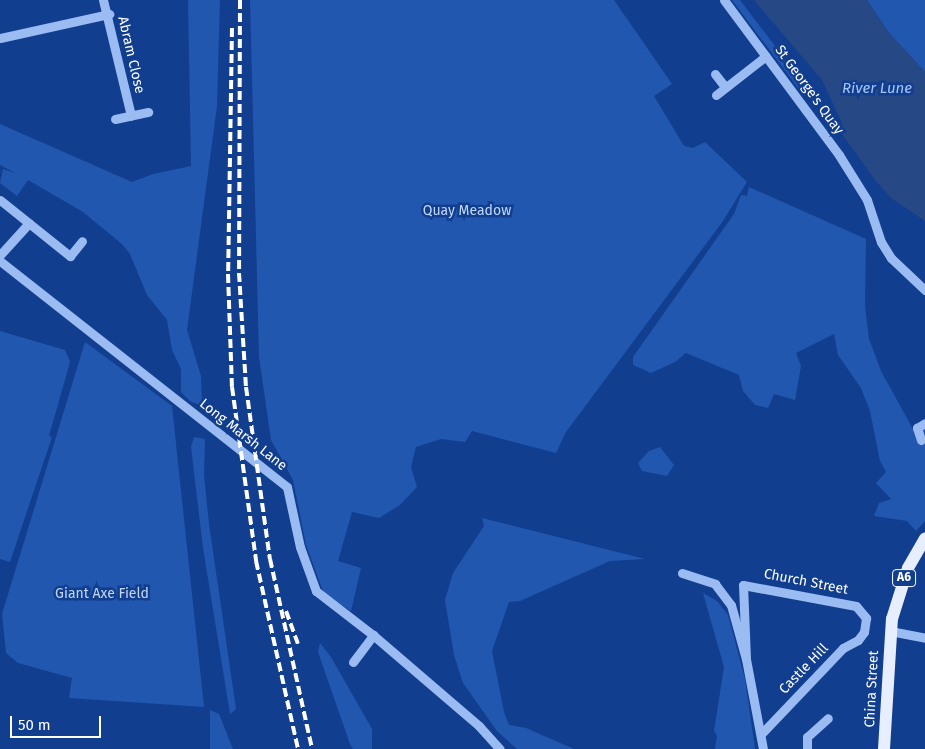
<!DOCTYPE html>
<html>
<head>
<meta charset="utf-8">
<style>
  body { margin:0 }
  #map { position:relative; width:925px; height:749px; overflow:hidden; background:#113e8f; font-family:"Fira Sans",sans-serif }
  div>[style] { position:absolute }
  .green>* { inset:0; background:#2257af }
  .water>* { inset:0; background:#264885 }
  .minor>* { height:9px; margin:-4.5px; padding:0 4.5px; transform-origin:4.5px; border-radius:4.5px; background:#9abcf3 }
  .major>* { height:12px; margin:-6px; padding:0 6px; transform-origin:6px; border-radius:6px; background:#e6eeff }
  .rail>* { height:4px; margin-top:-2px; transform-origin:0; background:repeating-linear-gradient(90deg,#fff 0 9px,transparent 0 13px) }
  span { translate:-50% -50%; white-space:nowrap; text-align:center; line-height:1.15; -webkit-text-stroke:5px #113e8f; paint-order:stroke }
  .shield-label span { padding:1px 4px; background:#113e8f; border:1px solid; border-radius:4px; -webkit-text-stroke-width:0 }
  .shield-label { font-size:12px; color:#fff; font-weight:700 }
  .street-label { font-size:14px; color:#fff }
  .park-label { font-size:14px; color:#c2d8fd }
  .water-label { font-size:15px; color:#a6c6fa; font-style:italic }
  .scale { position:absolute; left:10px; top:716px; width:91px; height:22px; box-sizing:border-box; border:2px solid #fff; border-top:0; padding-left:6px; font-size:15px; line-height:18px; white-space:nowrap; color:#fff; -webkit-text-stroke:4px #113e8f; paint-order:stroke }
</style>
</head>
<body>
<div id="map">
  <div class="green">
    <i style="clip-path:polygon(188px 0,220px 0,217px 106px,187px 330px,201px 376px,202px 406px,190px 401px,181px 392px,181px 369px,172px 350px,167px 320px,147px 295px,130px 254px,122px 244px,83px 212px,28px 180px,17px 196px,0 183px,3px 169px,15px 173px,0 165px,0 124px,132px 182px,153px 174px,191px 166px)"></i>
    <i style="clip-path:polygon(250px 0,614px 0,672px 84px,654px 96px,684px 146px,693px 148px,705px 142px,747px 182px,723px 221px,566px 432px,556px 453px,472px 431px,465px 442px,441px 439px,416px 447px,411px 467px,417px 487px,400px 505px,379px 518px,352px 512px,338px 561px,361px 568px,351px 611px,324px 594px,306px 545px,293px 480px,271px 440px,259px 357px)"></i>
    <i style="clip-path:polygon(732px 0,740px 0,762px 29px,810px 91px,804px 96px)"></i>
    <i style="clip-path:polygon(867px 0,925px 0,925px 72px,889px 33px)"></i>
    <i style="clip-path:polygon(749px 187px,866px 239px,865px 306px,869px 339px,881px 371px,914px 431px,925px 429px,925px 521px,916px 531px,907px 521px,874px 516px,879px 503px,891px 499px,876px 483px,886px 472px,880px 461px,870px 411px,861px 388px,838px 355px,834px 334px,796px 353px,801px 366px,795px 400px,774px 394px,768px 408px,755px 405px,743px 391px,739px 375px,686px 353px,675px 362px,651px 373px,633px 365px,633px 357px,734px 214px,741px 195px,747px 196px)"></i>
    <i style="clip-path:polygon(0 331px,65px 350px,70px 362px,49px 436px,52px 437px,10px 562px,0 559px)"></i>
    <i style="clip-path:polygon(85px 342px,172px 406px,204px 707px,69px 698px,72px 678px,18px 663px,6px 653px,2px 614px)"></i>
    <i style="clip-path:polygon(194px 437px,205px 439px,204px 475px,209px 524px,236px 709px,230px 714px,203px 548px,191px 447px)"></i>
    <i style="clip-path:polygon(660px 447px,674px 465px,667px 476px,642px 471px,638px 463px,649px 451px)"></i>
    <i style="clip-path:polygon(482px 518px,645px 559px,610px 561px,520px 601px,509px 602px,492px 651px,504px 712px,509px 725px,526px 728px,574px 749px,517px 749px,497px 731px,463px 683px,454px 655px,445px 600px,453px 573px,484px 526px)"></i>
    <i style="clip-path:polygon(703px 593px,717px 601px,728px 615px,745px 679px,755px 749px,715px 749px,717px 736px,714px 731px,724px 667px)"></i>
    <i style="clip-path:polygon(320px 643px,331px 657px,372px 729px,372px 749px,353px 749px,350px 744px,318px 652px)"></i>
    <i style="clip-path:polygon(210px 710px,219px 714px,233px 749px,210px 749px)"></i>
  </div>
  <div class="water">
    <i style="clip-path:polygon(754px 0,867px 0,889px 33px,925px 72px,925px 221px,891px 198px,875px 180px,837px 127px,842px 123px,822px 80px)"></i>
  </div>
  <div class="minor">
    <i style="left:103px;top:0;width:119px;rotate:76.4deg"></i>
    <i style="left:724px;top:0;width:193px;rotate:53.4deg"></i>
    <i style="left:839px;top:155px;width:53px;rotate:58.1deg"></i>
    <i style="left:867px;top:200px;width:44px;rotate:71.6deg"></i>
    <i style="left:881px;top:242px;width:19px;rotate:58deg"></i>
    <i style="left:891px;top:258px;width:47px;rotate:43.3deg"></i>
    <i style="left:0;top:38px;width:112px;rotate:-12.4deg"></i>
    <i style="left:715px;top:74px;width:16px;rotate:52deg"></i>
    <i style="left:716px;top:95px;width:63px;rotate:-38deg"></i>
    <i style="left:115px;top:119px;width:34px;rotate:-12deg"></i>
    <i style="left:0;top:200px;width:90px;rotate:38.7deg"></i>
    <i style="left:70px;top:256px;width:19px;rotate:-51deg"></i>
    <i style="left:0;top:255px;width:43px;rotate:-47.8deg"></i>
    <i style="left:0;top:261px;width:365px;rotate:38.2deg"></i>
    <i style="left:287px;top:487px;width:61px;rotate:77.8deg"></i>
    <i style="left:300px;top:547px;width:47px;rotate:70deg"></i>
    <i style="left:316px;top:591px;width:72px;rotate:37.7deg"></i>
    <i style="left:373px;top:635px;width:140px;rotate:40.6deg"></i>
    <i style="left:479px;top:726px;width:31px;rotate:48deg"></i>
    <i style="left:921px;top:440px;width:13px;rotate:-108deg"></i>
    <i style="left:917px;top:428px;width:9px;rotate:-32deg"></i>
    <i style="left:682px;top:573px;width:35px;rotate:18deg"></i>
    <i style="left:715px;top:584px;width:26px;rotate:53deg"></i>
    <i style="left:731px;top:605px;width:56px;rotate:74.5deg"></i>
    <i style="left:746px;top:659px;width:92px;rotate:79.3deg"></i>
    <i style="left:890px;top:631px;width:36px;rotate:11deg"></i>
    <i style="left:746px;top:659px;width:74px;rotate:-92.3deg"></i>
    <i style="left:743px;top:585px;width:115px;rotate:10.5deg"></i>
    <i style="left:856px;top:606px;width:16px;rotate:50deg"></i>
    <i style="left:866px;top:618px;width:14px;rotate:98deg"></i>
    <i style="left:864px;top:632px;width:10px;rotate:127deg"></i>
    <i style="left:858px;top:640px;width:17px;rotate:152deg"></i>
    <i style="left:843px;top:648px;width:119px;rotate:133.6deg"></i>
    <i style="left:353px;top:662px;width:34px;rotate:-53deg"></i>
    <i style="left:807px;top:749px;width:12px;rotate:-90deg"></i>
    <i style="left:807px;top:737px;width:28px;rotate:-42deg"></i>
  </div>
  <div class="major">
    <i style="left:884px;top:749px;width:130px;rotate:-86.5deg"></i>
    <i style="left:892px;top:619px;width:53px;rotate:-72.6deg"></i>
    <i style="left:908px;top:568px;width:34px;rotate:-60deg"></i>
  </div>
  <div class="rail">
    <i style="left:240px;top:0;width:273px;rotate:90.2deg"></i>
    <i style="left:239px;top:273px;width:114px;rotate:86.5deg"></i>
    <i style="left:246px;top:387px;width:174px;rotate:82.1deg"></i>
    <i style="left:270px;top:559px;width:195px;rotate:77.5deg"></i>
    <i style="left:232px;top:28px;width:246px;rotate:90.9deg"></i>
    <i style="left:228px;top:274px;width:113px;rotate:88deg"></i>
    <i style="left:232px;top:387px;width:176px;rotate:82.1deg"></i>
    <i style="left:256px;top:561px;width:193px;rotate:77.4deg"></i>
    <i style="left:286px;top:611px;width:35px;rotate:70deg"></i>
  </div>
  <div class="shield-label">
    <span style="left:904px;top:578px">A6</span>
  </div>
  <div class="street-label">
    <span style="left:131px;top:55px;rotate:77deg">Abram Close</span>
    <span style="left:809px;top:90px;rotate:54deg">St George's Quay</span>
    <span style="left:243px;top:435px;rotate:38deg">Long Marsh Lane</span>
    <span style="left:806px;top:582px;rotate:11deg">Church Street</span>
    <span style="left:804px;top:669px;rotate:-46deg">Castle Hill</span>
    <span style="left:872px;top:689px;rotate:-87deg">China Street</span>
  </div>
  <div class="park-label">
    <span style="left:467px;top:211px">Quay Meadow</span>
    <span style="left:102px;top:594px">Giant Axe Field</span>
  </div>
  <div class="water-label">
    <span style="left:877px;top:89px">River Lune</span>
  </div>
  <div class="scale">50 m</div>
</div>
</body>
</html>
